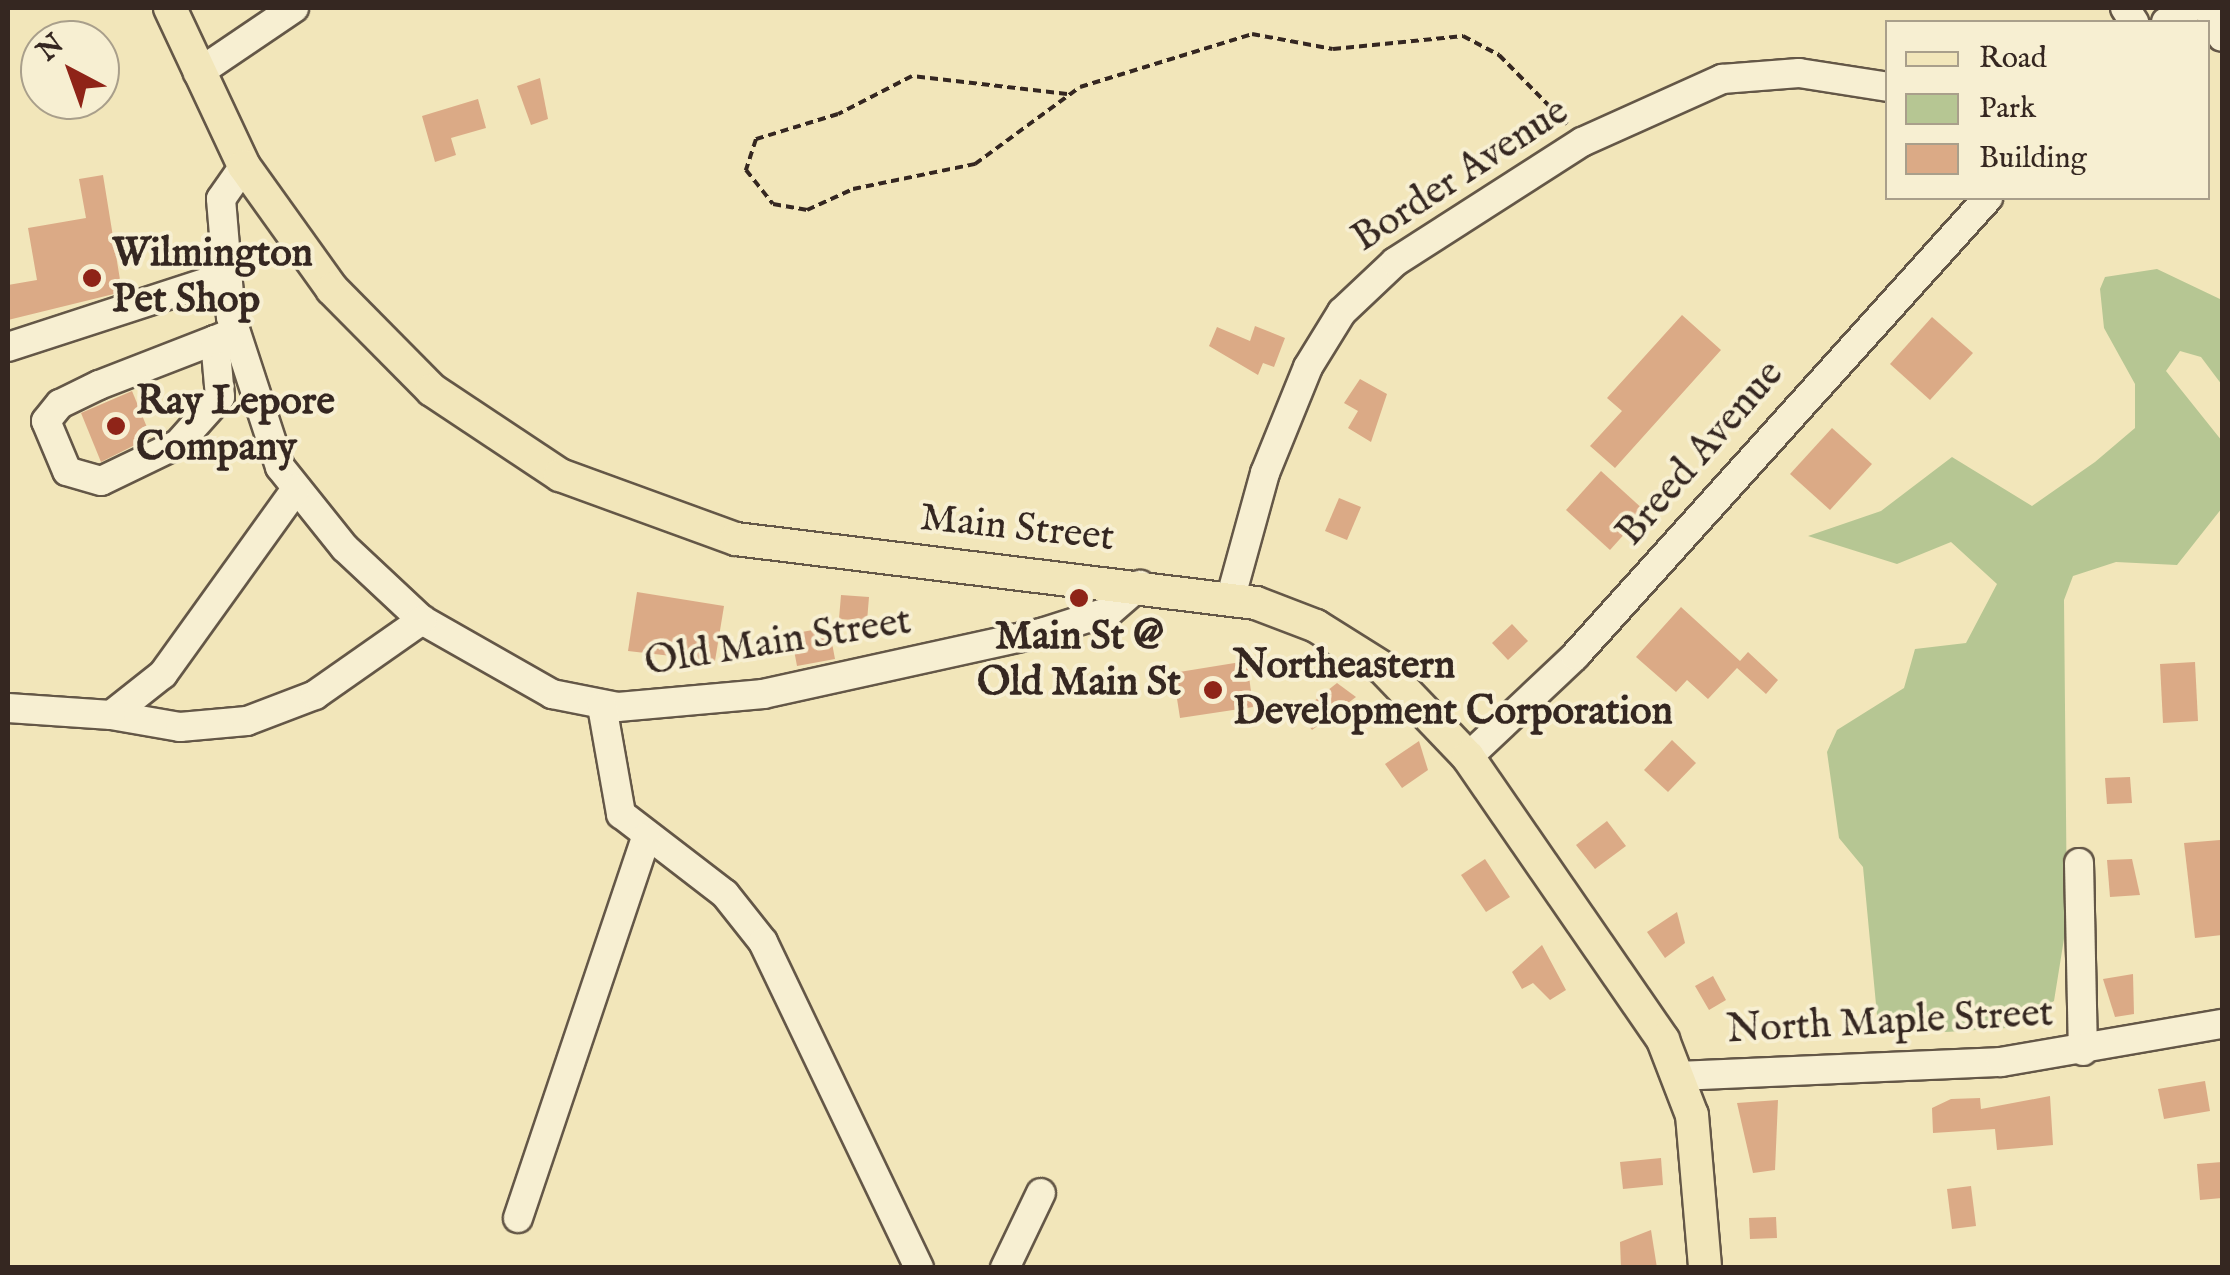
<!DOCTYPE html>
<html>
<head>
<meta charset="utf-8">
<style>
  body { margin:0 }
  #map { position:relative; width:2230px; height:1275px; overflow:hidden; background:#f2e6ba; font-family:"IM FELL English",serif }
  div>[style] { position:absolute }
  .green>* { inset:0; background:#b6c693 }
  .building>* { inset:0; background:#dbaa86 }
  .path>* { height:4px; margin-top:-2px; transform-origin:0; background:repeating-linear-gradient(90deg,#352721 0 8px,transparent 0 13px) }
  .roads { filter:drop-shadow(2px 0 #645747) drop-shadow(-2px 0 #645747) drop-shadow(0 2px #645747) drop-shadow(0 -2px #645747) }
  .minor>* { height:28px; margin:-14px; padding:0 14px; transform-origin:14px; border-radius:14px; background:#f7efd2 }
  .major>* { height:32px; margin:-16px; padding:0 16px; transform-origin:16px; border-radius:16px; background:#f2e6ba }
  .dots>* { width:28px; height:28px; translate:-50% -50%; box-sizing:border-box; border:5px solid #f7efd2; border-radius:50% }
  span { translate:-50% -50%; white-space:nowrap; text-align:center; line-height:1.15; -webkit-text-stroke:8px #f7efd2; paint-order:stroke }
  .street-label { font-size:40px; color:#352721 }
  .poi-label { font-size:40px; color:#352721; font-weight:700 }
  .left { translate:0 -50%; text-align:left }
  .frame { position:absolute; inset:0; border:10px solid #352721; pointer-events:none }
  .legend { position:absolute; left:1885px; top:20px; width:325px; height:180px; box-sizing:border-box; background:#f7efd2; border:2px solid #a99f8b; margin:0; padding:12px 18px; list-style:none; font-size:30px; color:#352721 }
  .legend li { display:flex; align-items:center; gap:20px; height:50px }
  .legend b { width:50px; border:2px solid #a99f8b }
  .north { position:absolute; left:20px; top:20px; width:100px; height:100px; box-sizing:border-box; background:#f7efd2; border:2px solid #a99f8b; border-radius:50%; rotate:319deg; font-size:28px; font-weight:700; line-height:40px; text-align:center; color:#352721 }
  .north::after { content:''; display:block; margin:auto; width:35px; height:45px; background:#8f2418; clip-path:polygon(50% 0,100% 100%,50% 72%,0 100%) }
</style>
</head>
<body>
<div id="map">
  <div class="green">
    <i style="clip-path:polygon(2157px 269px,2222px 300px,2222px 385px,2201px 357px,2180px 351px,2166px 371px,2222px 441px,2222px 508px,2177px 565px,2116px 562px,2073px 576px,2064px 600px,2067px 920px,2054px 1001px,2007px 1028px,1946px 1032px,1877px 1015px,1863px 867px,1839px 838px,1827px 752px,1837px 730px,1904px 688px,1915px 649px,1966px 643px,1997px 584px,1951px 542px,1897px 564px,1808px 536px,1881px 511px,1952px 457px,2032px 506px,2095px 462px,2135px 428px,2135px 384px,2104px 328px,2100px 289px,2105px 277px)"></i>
  </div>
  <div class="building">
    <i style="clip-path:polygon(540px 78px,548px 119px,531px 125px,517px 86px)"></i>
    <i style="clip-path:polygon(478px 99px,486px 128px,451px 138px,456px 155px,435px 162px,422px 116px)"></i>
    <i style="clip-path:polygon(103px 175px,122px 292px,8px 320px,8px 285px,37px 280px,28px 228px,86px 218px,79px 179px)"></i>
    <i style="clip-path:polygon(1682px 315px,1721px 350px,1615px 468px,1590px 446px,1622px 411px,1607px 398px)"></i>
    <i style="clip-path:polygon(1932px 317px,1973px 353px,1930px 400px,1890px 364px)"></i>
    <i style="clip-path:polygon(1255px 326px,1285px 338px,1274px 367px,1263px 363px,1258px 375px,1209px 346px,1217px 327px,1250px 341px)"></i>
    <i style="clip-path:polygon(1360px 379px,1387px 394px,1371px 442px,1348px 428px,1358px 411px,1344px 403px)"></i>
    <i style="clip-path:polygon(132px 391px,151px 437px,101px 462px,81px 413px)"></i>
    <i style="clip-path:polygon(1832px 428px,1872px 464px,1830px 510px,1790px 474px)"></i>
    <i style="clip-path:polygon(1601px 471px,1645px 511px,1610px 550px,1566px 510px)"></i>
    <i style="clip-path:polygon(1339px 498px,1361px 507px,1347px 540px,1325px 531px)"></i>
    <i style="clip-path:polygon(637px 592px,724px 606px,715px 661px,628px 651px)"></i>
    <i style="clip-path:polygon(841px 595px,869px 597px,867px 621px,839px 619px)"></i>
    <i style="clip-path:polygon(1681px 607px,1740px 661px,1748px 652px,1778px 680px,1766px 694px,1737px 668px,1708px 699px,1687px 680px,1676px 692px,1636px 657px)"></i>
    <i style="clip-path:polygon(1512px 624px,1528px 641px,1508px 660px,1492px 643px)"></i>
    <i style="clip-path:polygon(829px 627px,835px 659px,797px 666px,791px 634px)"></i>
    <i style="clip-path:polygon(1247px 661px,1253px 707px,1180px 718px,1173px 673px)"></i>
    <i style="clip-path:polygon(2195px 662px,2198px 721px,2163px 723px,2160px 664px)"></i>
    <i style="clip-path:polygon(1337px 683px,1356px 697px,1312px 730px,1299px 713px)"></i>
    <i style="clip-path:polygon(1672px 740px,1696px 763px,1668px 792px,1644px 770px)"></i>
    <i style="clip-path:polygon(1419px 741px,1428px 770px,1402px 788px,1385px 764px)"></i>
    <i style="clip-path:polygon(2130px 777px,2132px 803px,2107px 804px,2105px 778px)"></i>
    <i style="clip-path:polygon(1607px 821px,1626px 846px,1595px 869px,1576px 845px)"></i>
    <i style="clip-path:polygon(2220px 840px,2222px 935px,2195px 938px,2184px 843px)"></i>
    <i style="clip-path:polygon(1485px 859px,1510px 897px,1486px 912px,1461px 875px)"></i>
    <i style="clip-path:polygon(2132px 859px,2140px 895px,2110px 897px,2107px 860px)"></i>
    <i style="clip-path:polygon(1677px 912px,1685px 943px,1665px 958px,1647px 932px)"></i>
    <i style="clip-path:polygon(1542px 945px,1566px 990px,1550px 1000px,1533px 983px,1522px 989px,1512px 972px)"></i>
    <i style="clip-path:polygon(2133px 974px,2134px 1014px,2115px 1017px,2103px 979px)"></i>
    <i style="clip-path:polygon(1713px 976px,1726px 1000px,1709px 1010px,1695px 986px)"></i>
    <i style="clip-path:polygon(2205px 1081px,2210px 1111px,2164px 1119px,2158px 1089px)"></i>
    <i style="clip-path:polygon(2050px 1096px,2053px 1145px,1997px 1150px,1995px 1129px,1933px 1133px,1932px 1108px,1951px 1099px,1980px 1098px,1981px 1109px)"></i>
    <i style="clip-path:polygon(1778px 1100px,1775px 1170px,1753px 1173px,1737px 1103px)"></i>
    <i style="clip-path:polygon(1661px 1158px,1663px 1185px,1623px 1189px,1620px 1162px)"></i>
    <i style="clip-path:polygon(2222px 1162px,2222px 1198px,2200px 1200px,2197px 1164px)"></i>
    <i style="clip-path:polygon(1971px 1186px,1976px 1226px,1952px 1229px,1947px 1189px)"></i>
    <i style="clip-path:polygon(1776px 1217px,1777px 1238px,1750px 1239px,1749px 1218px)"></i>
    <i style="clip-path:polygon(1651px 1230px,1657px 1268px,1621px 1268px,1620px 1242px)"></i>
  </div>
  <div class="path">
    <i style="left:1067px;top:94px;width:156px;rotate:-173.4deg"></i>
    <i style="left:912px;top:76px;width:83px;rotate:152.8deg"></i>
    <i style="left:838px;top:114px;width:86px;rotate:163deg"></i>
    <i style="left:756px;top:139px;width:33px;rotate:108deg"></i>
    <i style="left:746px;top:170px;width:43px;rotate:51.5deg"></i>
    <i style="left:773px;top:204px;width:35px;rotate:10deg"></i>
    <i style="left:807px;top:210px;width:51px;rotate:-24.5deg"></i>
    <i style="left:853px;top:189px;width:125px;rotate:-11.6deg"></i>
    <i style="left:975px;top:164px;width:130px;rotate:-36.3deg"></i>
    <i style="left:1080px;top:87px;width:180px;rotate:-17.1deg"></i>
    <i style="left:1252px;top:34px;width:82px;rotate:10.5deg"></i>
    <i style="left:1333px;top:49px;width:131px;rotate:-5.7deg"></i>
    <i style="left:1463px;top:36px;width:41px;rotate:27.8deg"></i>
    <i style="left:1499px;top:55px;width:97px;rotate:45.4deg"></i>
  </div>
  <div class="roads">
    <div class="minor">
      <i style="left:2125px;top:8px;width:17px;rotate:57deg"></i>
      <i style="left:2208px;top:8px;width:32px;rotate:64deg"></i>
      <i style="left:2166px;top:22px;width:28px;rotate:-30deg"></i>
      <i style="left:198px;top:73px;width:116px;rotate:-34.1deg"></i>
      <i style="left:244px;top:166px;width:40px;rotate:124.9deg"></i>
      <i style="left:221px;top:199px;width:118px;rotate:85.2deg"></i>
      <i style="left:231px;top:317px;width:158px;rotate:71.9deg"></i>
      <i style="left:280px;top:467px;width:104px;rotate:51.3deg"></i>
      <i style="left:345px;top:548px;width:105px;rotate:43.1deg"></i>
      <i style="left:422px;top:620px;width:150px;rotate:29.6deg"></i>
      <i style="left:552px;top:694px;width:67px;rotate:11.1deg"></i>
      <i style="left:618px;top:707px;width:146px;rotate:-5.1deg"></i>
      <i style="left:763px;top:694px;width:288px;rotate:-12.4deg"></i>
      <i style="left:1044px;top:632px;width:69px;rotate:-17.7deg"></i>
      <i style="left:1110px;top:611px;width:40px;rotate:-41deg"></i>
      <i style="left:215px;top:340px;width:57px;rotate:85deg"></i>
      <i style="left:220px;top:397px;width:63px;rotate:131.8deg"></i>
      <i style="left:178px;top:444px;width:85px;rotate:154.3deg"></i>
      <i style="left:101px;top:481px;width:35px;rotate:-164deg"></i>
      <i style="left:67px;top:471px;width:54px;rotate:-112.8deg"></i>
      <i style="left:46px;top:421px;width:22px;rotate:-51deg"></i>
      <i style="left:60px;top:404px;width:43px;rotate:-26deg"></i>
      <i style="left:99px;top:385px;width:124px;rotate:-21.2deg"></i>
      <i style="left:215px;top:340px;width:22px;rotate:-22deg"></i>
      <i style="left:8px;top:347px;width:230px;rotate:-18deg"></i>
      <i style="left:296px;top:489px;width:228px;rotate:125.7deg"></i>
      <i style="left:163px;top:674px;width:66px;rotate:141.7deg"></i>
      <i style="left:111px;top:715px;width:70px;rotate:9.9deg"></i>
      <i style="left:180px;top:727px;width:67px;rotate:-5.1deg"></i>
      <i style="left:247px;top:721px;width:73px;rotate:-20.9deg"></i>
      <i style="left:315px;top:695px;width:131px;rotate:-35deg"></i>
      <i style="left:1230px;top:600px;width:132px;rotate:-74.6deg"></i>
      <i style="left:1265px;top:473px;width:114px;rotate:-67.9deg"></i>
      <i style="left:1308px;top:367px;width:65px;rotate:-58.3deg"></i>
      <i style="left:1342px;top:312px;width:73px;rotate:-43.3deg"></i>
      <i style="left:1395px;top:262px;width:222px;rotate:-32.7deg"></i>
      <i style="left:1582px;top:142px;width:154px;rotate:-24.2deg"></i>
      <i style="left:1722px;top:79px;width:77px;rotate:-4.5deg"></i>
      <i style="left:1799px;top:73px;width:90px;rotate:8.9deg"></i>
      <i style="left:602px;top:706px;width:110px;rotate:80deg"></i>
      <i style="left:621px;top:814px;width:131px;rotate:37.6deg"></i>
      <i style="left:725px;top:894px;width:61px;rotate:51.6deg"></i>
      <i style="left:763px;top:942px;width:361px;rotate:64.4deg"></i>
      <i style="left:8px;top:708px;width:103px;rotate:3.9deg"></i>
      <i style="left:1468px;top:757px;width:147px;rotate:-43.3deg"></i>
      <i style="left:1575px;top:656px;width:617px;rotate:-47.96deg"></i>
      <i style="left:2079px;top:863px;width:188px;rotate:88.8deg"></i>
      <i style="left:1680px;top:1076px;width:321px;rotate:-2.5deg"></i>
      <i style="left:2001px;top:1062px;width:224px;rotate:-9.8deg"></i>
      <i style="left:518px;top:1218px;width:402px;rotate:-71.4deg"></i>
      <i style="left:1005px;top:1268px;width:83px;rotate:-64.4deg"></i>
    </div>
    <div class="major">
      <i style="left:170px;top:8px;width:174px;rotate:64.9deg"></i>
      <i style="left:244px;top:166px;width:151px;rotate:54.4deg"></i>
      <i style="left:332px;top:289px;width:142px;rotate:45.3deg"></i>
      <i style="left:432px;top:390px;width:154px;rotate:33.6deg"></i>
      <i style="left:560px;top:475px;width:187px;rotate:20deg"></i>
      <i style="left:736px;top:539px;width:524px;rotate:7.02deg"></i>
      <i style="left:1256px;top:603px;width:64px;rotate:21deg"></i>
      <i style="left:1316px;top:626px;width:79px;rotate:32.1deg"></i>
      <i style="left:1383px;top:668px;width:123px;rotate:46.3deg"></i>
      <i style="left:1468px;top:757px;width:344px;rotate:55.4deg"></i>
      <i style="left:1663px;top:1040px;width:80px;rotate:68.9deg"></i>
      <i style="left:1692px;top:1115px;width:154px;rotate:85.1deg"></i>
    </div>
  </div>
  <div class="dots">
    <i style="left:92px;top:278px;background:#8f2418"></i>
    <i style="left:116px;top:426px;background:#8f2418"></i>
    <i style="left:1079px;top:598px;background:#8f2418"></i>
    <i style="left:1213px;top:690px;background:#8f2418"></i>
  </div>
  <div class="street-label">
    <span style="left:1461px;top:176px;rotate:-33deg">Border Avenue</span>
    <span style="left:1701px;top:454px;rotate:-49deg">Breed Avenue</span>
    <span style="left:1017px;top:529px;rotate:6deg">Main Street</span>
    <span style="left:778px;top:643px;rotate:-9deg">Old Main Street</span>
    <span style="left:1890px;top:1023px;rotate:-3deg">North Maple Street</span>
  </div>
  <div class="poi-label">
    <span class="left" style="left:112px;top:278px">Wilmington<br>Pet Shop</span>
    <span class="left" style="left:136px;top:426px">Ray Lepore<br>Company</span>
    <span style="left:1079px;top:661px">Main St @<br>Old Main St</span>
    <span class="left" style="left:1233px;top:690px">Northeastern<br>Development Corporation</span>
  </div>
  <div class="frame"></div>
  <ul class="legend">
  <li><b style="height:12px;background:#f2e6ba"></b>Road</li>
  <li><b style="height:28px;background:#b6c693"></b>Park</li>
  <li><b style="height:28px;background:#dbaa86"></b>Building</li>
  </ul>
  <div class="north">N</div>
</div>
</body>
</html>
